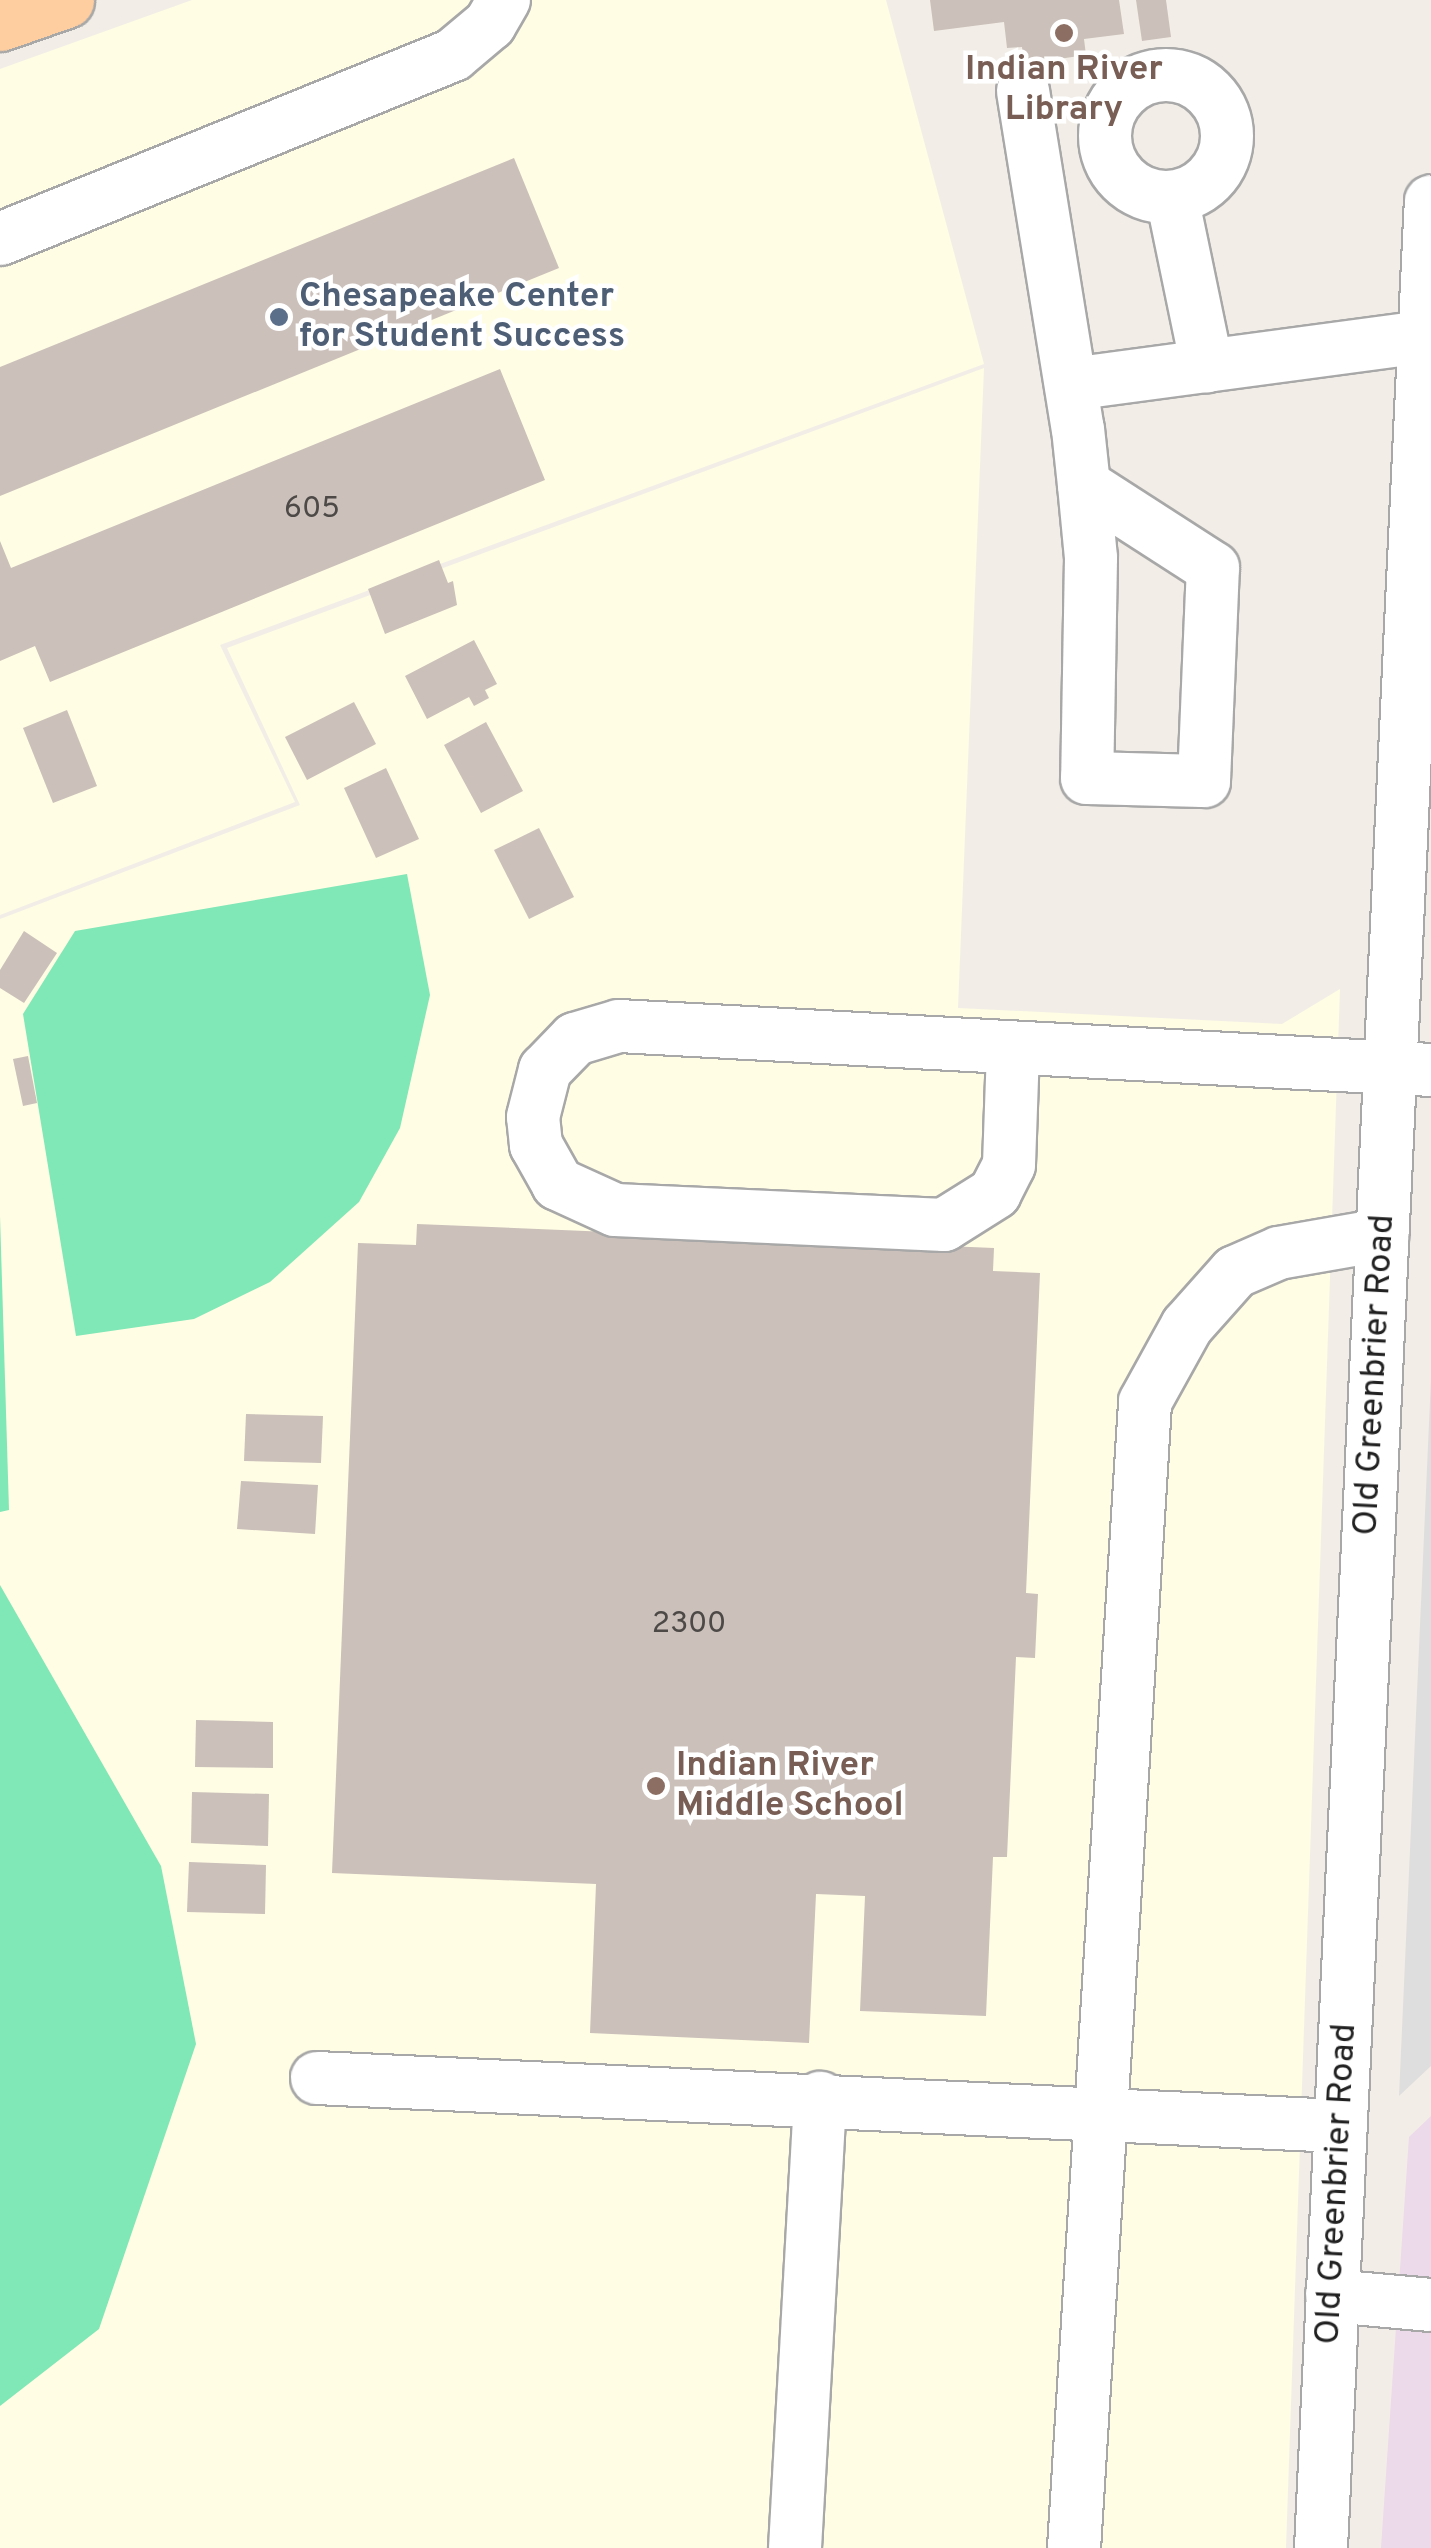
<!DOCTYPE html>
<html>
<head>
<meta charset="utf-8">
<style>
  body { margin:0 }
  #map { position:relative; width:1431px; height:2548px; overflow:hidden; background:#f2eee7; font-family:Overpass,sans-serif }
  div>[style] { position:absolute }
  .residential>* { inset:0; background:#dfdede }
  .industrial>* { inset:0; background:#ecd9ea }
  .education>* { inset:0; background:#fffde4 }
  .pitch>* { inset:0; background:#80e7b6 }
  .building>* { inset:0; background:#cbc0ba }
  .roads { filter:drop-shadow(2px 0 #a8a8a8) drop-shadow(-2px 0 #a8a8a8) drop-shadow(0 2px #a8a8a8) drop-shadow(0 -2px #a8a8a8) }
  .minor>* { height:52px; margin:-26px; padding:0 26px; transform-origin:26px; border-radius:26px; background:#fff }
  .minor>.ring { margin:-26px; padding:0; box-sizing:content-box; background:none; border:52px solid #fff; border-radius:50% }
  .major>* { height:55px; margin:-27.5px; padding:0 27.5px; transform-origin:27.5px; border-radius:27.5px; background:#ffcea0 }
  .dots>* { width:28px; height:28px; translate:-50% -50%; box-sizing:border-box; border:5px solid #fff; border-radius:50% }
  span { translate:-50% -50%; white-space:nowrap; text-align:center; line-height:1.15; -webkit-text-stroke:9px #fff; paint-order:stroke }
  .number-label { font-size:30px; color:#4c4947 }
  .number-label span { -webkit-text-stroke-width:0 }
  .education-label { font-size:35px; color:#785e54; font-weight:700 }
  .left { translate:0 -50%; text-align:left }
  .service-label { font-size:35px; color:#4e5e75; font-weight:700 }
  .street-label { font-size:35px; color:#212121 }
</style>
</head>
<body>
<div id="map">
  <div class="residential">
    <i style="clip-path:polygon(1431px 1378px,1431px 2066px,1399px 2096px)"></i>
  </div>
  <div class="industrial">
    <i style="clip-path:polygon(1431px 2116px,1431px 2548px,1381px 2548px,1409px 2137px)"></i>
  </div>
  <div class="education">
    <i style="clip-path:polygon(192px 0,886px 0,984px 364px,220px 645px,295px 802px,0 915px,0 69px)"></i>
    <i style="clip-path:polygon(984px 368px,958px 1008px,1282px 1024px,1340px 989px,1286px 2548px,0 2548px,0 919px,300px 805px,227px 648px)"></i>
  </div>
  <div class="pitch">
    <i style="clip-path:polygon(407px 874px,430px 995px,400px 1128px,359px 1202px,270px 1282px,194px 1319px,76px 1336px,23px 1014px,75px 931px)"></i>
    <i style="clip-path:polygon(0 1216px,9px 1510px,0 1512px)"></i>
    <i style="clip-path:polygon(0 1585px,161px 1866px,196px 2044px,99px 2329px,0 2406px)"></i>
  </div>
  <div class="building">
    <i style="clip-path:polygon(930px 0,1119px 0,1124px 34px,1084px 39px,1086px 55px,1024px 64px,1022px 47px,1007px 48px,1004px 22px,934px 31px)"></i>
    <i style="clip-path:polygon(1136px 0,1166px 0,1171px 37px,1142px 41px)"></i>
    <i style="clip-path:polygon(514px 158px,559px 268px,0 496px,0 367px)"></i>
    <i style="clip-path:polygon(500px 369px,545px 480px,50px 682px,35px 646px,0 661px,0 541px,11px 568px)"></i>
    <i style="clip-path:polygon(439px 560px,448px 583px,453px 581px,457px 605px,385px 634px,368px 589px)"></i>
    <i style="clip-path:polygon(474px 640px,497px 684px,485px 690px,489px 698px,474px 706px,469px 697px,427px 719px,405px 676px)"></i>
    <i style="clip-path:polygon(354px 702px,376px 744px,307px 780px,285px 737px)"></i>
    <i style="clip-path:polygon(67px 710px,97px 786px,53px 803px,23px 728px)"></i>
    <i style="clip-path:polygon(486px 722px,523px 791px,481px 813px,444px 745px)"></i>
    <i style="clip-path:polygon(386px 768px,419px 839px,376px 858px,344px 788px)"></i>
    <i style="clip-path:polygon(539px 828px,574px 897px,529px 919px,494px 850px)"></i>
    <i style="clip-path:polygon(24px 931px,57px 953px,24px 1003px,0 988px,0 970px)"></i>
    <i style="clip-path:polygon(28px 1056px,37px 1103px,23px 1106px,13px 1059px)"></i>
    <i style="clip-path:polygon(417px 1224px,994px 1248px,993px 1271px,1040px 1273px,1026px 1593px,1038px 1594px,1035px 1658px,1016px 1657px,1007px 1857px,993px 1857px,986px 2016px,860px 2011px,865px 1896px,816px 1894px,809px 2043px,590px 2033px,596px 1884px,332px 1873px,358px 1243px,416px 1245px)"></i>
    <i style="clip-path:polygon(246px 1414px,323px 1416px,321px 1463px,244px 1461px)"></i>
    <i style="clip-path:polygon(241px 1481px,318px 1485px,315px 1534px,237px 1529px)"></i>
    <i style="clip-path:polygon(196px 1720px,273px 1722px,273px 1768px,195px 1767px)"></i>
    <i style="clip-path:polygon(192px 1792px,269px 1794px,268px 1846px,191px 1843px)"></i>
    <i style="clip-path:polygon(189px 1862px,266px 1865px,265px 1914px,187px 1912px)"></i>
  </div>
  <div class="roads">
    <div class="minor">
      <i class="ring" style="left:1105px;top:75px;width:70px;height:70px"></i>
      <i style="left:1023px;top:91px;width:342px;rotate:80.8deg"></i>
      <i style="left:1078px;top:429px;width:56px;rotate:83.9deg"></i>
      <i style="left:1084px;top:485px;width:73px;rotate:84.5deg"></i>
      <i style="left:1091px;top:558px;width:220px;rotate:91deg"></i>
      <i style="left:1087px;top:778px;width:117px;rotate:1.5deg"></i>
      <i style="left:1204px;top:781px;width:213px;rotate:-87.6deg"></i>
      <i style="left:1213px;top:568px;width:153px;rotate:-147.2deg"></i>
      <i style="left:1172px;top:197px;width:173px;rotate:78.3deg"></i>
      <i style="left:0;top:239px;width:489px;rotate:-22.1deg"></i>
      <i style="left:453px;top:55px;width:48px;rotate:-40deg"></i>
      <i style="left:490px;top:24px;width:28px;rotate:-60deg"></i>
      <i style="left:1071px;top:384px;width:357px;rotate:-7.6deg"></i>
      <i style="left:1013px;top:1050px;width:115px;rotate:92deg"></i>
      <i style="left:1009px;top:1165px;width:31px;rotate:117deg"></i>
      <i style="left:995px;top:1193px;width:60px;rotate:147.9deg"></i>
      <i style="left:944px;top:1225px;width:329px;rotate:-177.4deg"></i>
      <i style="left:615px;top:1210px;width:63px;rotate:-155.5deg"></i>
      <i style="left:558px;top:1184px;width:45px;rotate:-119.4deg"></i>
      <i style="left:536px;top:1145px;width:28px;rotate:-96deg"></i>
      <i style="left:533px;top:1117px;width:49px;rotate:-75.7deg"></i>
      <i style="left:545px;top:1070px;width:43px;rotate:-45.9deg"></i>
      <i style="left:575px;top:1039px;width:46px;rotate:-16.5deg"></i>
      <i style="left:619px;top:1026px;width:813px;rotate:3.1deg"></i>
      <i style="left:317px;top:2078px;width:1023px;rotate:2.69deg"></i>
      <i style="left:1332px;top:2296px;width:99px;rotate:5.2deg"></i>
      <i style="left:795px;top:2548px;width:451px;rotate:-86.8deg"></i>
      <i style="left:1074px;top:2548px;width:1148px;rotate:-86.45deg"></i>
      <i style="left:1145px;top:1402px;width:87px;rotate:-61.1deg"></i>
      <i style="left:1187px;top:1326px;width:72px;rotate:-48.4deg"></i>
      <i style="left:1235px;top:1272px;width:48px;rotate:-23.4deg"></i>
      <i style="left:1279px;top:1253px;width:105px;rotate:-9.9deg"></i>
      <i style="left:1321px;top:2548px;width:2349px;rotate:-87.32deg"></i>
    </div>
    <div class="major">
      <i style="left:0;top:23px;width:70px;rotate:-19.2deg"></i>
    </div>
  </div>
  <div class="dots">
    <i style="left:1064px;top:33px;background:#8d6e63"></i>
    <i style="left:279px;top:317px;background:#5c6f8a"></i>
    <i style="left:656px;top:1786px;background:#8d6e63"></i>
  </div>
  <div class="number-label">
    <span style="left:312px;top:510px">605</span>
    <span style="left:689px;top:1625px">2300</span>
  </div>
  <div class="education-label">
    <span style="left:1064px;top:90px">Indian River<br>Library</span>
    <span class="left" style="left:676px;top:1786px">Indian River<br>Middle School</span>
  </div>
  <div class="service-label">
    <span class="left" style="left:299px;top:317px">Chesapeake Center<br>for Student Success</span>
  </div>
  <div class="street-label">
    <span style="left:1375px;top:1375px;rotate:-87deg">Old Greenbrier Road</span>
    <span style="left:1337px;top:2184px;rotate:-87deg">Old Greenbrier Road</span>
  </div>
</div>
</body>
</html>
